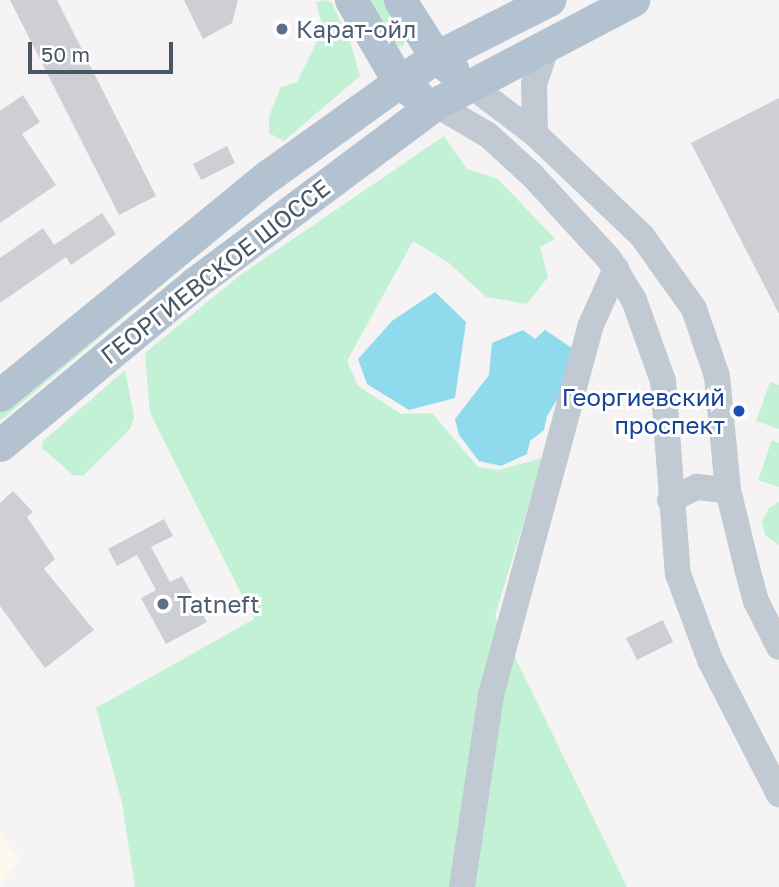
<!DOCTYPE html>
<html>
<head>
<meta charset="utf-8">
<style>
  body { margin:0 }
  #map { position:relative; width:779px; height:887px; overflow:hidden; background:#f5f3f3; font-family:"Golos Text",sans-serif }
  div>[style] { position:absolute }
  .commercial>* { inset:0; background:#fdf9ef }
  .green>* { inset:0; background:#c3f1d5 }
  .water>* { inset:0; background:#90daee }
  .building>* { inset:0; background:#cdcfd5 }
  .minor>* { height:26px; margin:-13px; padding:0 13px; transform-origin:13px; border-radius:13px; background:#c1cad2 }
  .major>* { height:33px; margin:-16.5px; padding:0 16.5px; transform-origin:16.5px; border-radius:16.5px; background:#b3c2d1 }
  .dots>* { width:19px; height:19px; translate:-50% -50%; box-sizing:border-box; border:4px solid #fff; border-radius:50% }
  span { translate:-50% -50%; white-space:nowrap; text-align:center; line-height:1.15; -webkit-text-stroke:6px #fff; paint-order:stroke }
  .service-label { font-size:24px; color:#4e5e75 }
  .left { translate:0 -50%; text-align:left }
  .street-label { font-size:24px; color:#4a5661 }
  .transit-label { font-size:24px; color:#164399 }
  .right { translate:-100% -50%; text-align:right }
  .scale { position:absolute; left:28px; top:42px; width:145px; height:32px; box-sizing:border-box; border:4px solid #4a5661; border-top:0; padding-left:9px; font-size:21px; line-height:24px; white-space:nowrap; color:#4a5661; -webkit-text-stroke:5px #fff; paint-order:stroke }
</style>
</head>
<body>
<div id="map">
  <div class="commercial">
    <i style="clip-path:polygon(0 835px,21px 859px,0 885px)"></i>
  </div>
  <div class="green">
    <i style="clip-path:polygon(326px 0,332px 3px,351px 44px,360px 76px,284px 141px,269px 133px,269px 116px,281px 87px,297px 82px,323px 29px,316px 2px)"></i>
    <i style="clip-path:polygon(369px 0,384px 0,405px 40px,403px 46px,395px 48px)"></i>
    <i style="clip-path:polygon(444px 136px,467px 169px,498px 179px,555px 239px,540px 247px,548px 277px,527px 304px,486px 297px,449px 263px,413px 241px,347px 361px,358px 386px,401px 414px,432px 413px,478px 467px,498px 470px,543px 458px,495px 616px,627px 887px,135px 887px,122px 803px,96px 708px,254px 619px,150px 413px,145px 353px,239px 276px)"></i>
    <i style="clip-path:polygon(173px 276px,0 421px,0 409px,158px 278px)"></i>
    <i style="clip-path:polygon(125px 370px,134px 417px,130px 429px,83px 476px,73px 475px,42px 448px,43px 441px)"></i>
    <i style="clip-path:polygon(770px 382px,779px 385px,779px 429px,756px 421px)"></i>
    <i style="clip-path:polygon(772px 440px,779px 443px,779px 487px,758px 480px)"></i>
    <i style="clip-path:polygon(779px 502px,779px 545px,765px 535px,762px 521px,769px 508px)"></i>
  </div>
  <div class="water">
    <i style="clip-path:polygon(435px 292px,466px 322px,455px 398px,409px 410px,367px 384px,358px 359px,392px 321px)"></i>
    <i style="clip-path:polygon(523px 330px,535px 339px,545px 330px,572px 348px,569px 381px,547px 416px,544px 430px,530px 441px,527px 454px,501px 466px,479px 461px,459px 435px,455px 419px,489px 375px,492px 343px)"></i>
  </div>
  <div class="building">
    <i style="clip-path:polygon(10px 0,57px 0,156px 196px,119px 215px)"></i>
    <i style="clip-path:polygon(184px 0,238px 0,232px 23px,203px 39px)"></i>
    <i style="clip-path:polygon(23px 95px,40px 122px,22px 134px,56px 185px,0 223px,0 111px)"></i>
    <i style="clip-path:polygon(779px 98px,779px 314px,691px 143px)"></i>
    <i style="clip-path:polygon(227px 146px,235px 163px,201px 180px,193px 164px)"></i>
    <i style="clip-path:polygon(102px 213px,116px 234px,71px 265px,66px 257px,0 303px,0 258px,43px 228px,54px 245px)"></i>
    <i style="clip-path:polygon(13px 491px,33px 512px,27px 517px,55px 559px,44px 569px,94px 630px,45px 668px,0 606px,0 503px)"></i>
    <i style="clip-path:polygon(164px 519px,173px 536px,151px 547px,170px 582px,182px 576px,207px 622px,166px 644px,141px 598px,156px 590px,137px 555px,117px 566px,108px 549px)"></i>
    <i style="clip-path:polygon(663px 620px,673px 642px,637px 660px,626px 638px)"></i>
  </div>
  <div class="minor">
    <i style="left:469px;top:84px;width:83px;rotate:37.1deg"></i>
    <i style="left:535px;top:134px;width:148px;rotate:43.6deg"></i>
    <i style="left:642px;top:236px;width:90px;rotate:54.5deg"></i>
    <i style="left:694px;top:309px;width:71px;rotate:71.1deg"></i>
    <i style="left:717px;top:376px;width:115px;rotate:84.5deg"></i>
    <i style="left:728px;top:490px;width:80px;rotate:76.3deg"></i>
    <i style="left:747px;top:568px;width:34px;rotate:75deg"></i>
    <i style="left:756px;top:601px;width:51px;rotate:63.4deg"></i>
    <i style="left:435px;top:104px;width:61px;rotate:30.3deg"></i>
    <i style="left:488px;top:135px;width:61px;rotate:42.3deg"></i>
    <i style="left:533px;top:176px;width:113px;rotate:47.5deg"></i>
    <i style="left:609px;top:259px;width:48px;rotate:58.6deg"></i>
    <i style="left:634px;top:300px;width:86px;rotate:70.3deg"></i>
    <i style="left:663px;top:381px;width:194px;rotate:85.6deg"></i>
    <i style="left:678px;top:574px;width:92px;rotate:69.6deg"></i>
    <i style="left:710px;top:660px;width:151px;rotate:62.8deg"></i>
    <i style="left:535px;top:134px;width:50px;rotate:-91.1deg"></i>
    <i style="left:534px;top:84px;width:43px;rotate:-71.1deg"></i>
    <i style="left:670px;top:500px;width:30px;rotate:-26deg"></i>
    <i style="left:697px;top:487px;width:31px;rotate:6deg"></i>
    <i style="left:462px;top:887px;width:194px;rotate:-81.4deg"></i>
    <i style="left:491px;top:695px;width:381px;rotate:-74.9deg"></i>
    <i style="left:590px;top:327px;width:64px;rotate:-65.9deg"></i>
  </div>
  <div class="major">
    <i style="left:351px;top:0;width:95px;rotate:59.7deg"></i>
    <i style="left:399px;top:82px;width:22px;rotate:36deg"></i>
    <i style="left:400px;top:0;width:67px;rotate:57.7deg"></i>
    <i style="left:436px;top:57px;width:22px;rotate:39deg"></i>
    <i style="left:0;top:395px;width:346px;rotate:-39.3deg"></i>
    <i style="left:268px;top:176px;width:161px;rotate:-35.7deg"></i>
    <i style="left:399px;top:82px;width:45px;rotate:-34deg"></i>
    <i style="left:436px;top:57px;width:127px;rotate:-26.8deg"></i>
    <i style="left:0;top:445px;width:254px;rotate:-39.7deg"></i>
    <i style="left:195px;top:283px;width:299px;rotate:-36.7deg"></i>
    <i style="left:435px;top:104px;width:224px;rotate:-27.7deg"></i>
  </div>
  <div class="dots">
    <i style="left:282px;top:29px;background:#5c6f8a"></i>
    <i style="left:739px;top:411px;background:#1a4fb4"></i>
    <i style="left:163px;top:604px;background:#5c6f8a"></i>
  </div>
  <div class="service-label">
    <span class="left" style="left:296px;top:29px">Карат-ойл</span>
    <span class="left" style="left:177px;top:604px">Tatneft</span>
  </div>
  <div class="street-label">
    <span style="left:215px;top:271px;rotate:-38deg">ГЕОРГИЕВСКОЕ ШОССЕ</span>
  </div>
  <div class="transit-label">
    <span class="right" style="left:725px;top:411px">Георгиевский<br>проспект</span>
  </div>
  <div class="scale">50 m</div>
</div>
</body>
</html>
